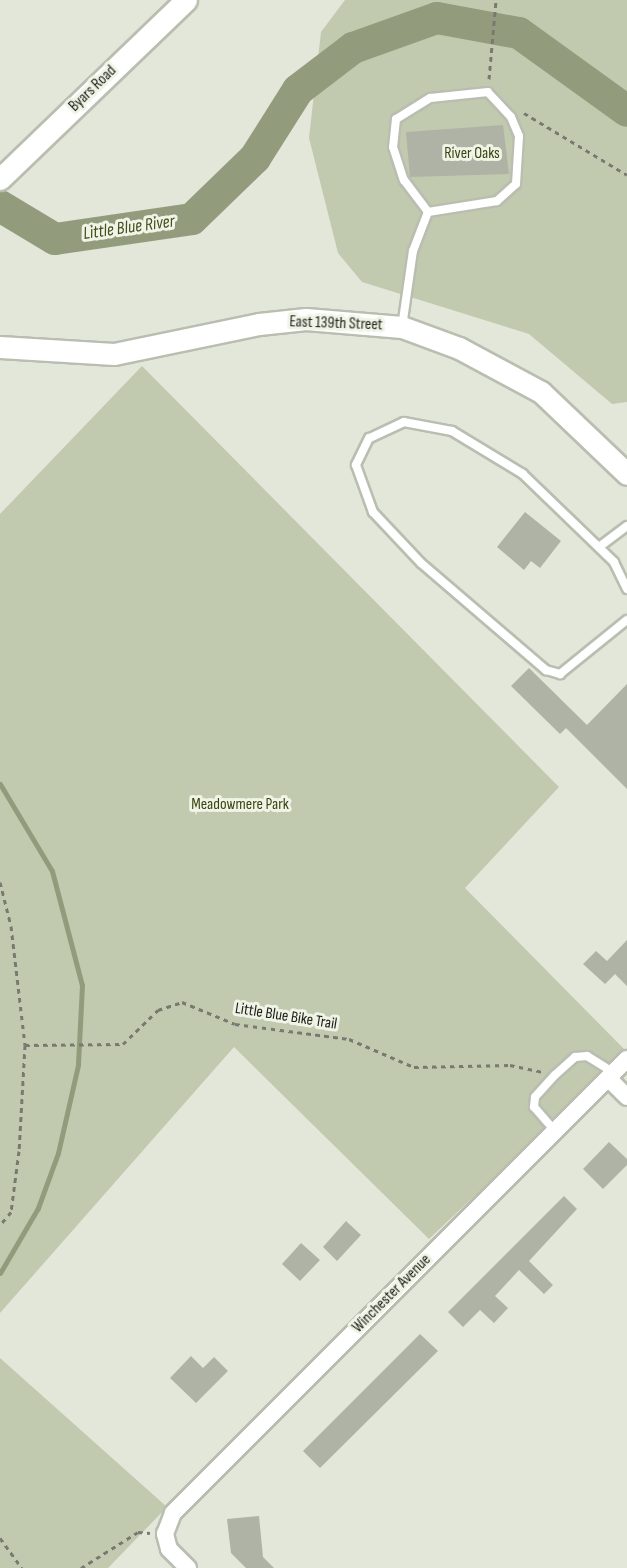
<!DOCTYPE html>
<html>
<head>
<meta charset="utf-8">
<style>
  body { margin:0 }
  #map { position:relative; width:627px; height:1568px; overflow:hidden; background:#e2e7d9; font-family:"Sofia Sans Condensed",sans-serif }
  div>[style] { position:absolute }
  .green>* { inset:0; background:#c1caaf }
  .stream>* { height:5px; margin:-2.5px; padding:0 2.5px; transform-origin:2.5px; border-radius:2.5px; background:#929c7d }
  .river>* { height:32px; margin:-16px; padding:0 16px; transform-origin:16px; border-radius:16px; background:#929c7d }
  .building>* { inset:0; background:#afb3a5 }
  .path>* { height:3px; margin-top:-1.5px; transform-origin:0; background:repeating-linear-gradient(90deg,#787a71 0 4.5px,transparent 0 9px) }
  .roads { filter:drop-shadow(2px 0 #b9beb0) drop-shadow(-2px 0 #b9beb0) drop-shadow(0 2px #b9beb0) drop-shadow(0 -2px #b9beb0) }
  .service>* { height:8px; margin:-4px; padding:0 4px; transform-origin:4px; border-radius:4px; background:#fff }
  .minor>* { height:16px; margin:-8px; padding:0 8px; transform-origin:8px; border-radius:8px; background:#fff }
  .tertiary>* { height:21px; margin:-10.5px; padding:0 10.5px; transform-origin:10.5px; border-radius:10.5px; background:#fff }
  span { translate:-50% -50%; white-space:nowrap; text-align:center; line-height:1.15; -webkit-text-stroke:6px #eff4e6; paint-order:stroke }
  .street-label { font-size:16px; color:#1c1d18 }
  .park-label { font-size:16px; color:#384512 }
  .water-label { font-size:18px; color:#43501e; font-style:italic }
</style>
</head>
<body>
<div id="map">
  <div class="green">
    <i style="clip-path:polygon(345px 0,627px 0,627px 402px,612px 404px,529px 334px,362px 282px,338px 253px,309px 138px,321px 32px)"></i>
    <i style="clip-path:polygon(142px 366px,559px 787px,465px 888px,627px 1052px,429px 1239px,234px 1047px,0 1313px,0 514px)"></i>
    <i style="clip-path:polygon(0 1358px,167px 1507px,108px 1568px,0 1568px)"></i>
  </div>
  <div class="stream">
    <i style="left:0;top:784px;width:101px;rotate:59.1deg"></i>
    <i style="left:52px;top:871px;width:118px;rotate:75.3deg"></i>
    <i style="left:82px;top:985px;width:80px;rotate:92.9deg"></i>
    <i style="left:78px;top:1065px;width:90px;rotate:102.8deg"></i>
    <i style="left:58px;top:1153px;width:59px;rotate:110deg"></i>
    <i style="left:38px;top:1208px;width:75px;rotate:120.3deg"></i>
  </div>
  <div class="river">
    <i style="left:0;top:206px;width:64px;rotate:31deg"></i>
    <i style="left:55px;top:239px;width:138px;rotate:-8.3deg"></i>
    <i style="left:192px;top:219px;width:88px;rotate:-44.1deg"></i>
    <i style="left:255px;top:158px;width:80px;rotate:-57.7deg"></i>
    <i style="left:298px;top:90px;width:69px;rotate:-37.4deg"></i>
    <i style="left:353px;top:48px;width:89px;rotate:-19.7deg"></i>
    <i style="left:437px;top:18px;width:83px;rotate:10.4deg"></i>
    <i style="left:519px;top:33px;width:133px;rotate:35.8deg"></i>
  </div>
  <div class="building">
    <i style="clip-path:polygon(503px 125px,509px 174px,410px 177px,406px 132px)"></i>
    <i style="clip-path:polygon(525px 512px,561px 541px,540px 568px,531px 561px,524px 570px,497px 547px)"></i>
    <i style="clip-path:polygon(529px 668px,587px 725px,627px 684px,627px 789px,566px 728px,560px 734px,511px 686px)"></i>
    <i style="clip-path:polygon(627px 940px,627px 986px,615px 974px,605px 984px,583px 964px,596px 951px,607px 961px)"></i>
    <i style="clip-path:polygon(609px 1142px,627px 1159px,627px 1165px,603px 1189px,583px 1169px)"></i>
    <i style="clip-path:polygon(564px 1196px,577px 1209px,529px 1261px,553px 1285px,544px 1294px,519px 1270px,495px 1296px,508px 1308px,494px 1323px,480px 1310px,463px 1327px,448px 1312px)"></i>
    <i style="clip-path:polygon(346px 1221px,361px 1235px,337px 1261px,323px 1247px)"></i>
    <i style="clip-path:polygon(301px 1243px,320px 1260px,300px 1281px,282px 1264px)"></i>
    <i style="clip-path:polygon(420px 1334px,438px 1351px,320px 1468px,303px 1451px)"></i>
    <i style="clip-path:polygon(191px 1356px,203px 1368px,214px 1357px,228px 1371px,196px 1403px,170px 1378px)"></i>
    <i style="clip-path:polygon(259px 1516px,263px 1557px,274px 1568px,246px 1568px,231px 1553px,227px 1519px)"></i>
  </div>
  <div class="path">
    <i style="left:489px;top:79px;width:79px;rotate:-84.9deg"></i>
    <i style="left:524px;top:113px;width:120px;rotate:31deg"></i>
    <i style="left:0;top:882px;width:45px;rotate:76deg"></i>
    <i style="left:11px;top:926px;width:120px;rotate:83.3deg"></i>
    <i style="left:25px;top:1045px;width:106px;rotate:93.2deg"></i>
    <i style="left:19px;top:1151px;width:62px;rotate:97.5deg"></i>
    <i style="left:11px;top:1212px;width:17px;rotate:130deg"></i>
    <i style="left:25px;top:1045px;width:98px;rotate:-0.6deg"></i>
    <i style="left:123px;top:1044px;width:49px;rotate:-44.2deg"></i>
    <i style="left:158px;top:1010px;width:25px;rotate:-18deg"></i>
    <i style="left:182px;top:1002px;width:57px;rotate:22.5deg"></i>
    <i style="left:235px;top:1024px;width:115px;rotate:7.5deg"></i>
    <i style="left:349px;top:1039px;width:71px;rotate:23.3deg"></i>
    <i style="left:414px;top:1067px;width:96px;rotate:-1.2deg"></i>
    <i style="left:510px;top:1065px;width:33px;rotate:12deg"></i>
    <i style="left:0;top:1538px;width:37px;rotate:54deg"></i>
    <i style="left:81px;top:1568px;width:67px;rotate:-32.3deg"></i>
    <i style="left:138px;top:1532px;width:12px;rotate:5deg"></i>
  </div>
  <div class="roads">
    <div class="service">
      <i style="left:402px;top:327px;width:77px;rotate:-81.8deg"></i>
      <i style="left:413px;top:251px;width:42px;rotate:-69deg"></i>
      <i style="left:428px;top:212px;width:70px;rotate:-9.1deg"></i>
      <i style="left:497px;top:201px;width:25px;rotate:-42deg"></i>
      <i style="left:516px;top:184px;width:48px;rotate:-86.4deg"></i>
      <i style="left:519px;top:136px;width:21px;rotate:-113deg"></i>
      <i style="left:511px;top:117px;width:34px;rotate:-133deg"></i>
      <i style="left:488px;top:92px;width:58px;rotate:174.1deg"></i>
      <i style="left:430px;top:98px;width:40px;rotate:148deg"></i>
      <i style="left:396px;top:119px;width:28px;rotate:96deg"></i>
      <i style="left:393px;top:147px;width:35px;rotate:72deg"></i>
      <i style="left:404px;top:180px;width:40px;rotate:53deg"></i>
      <i style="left:599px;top:547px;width:35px;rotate:-37deg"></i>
      <i style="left:627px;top:589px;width:30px;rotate:-116deg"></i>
      <i style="left:614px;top:562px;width:127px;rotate:-136deg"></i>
      <i style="left:523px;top:474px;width:83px;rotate:-148.8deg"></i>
      <i style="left:452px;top:431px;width:49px;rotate:-169.4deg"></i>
      <i style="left:404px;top:422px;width:38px;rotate:155deg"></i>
      <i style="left:369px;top:438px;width:30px;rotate:116deg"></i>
      <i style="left:356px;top:465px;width:50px;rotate:70.1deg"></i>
      <i style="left:373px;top:512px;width:70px;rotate:46.7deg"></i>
      <i style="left:421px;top:563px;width:165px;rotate:40.6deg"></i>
      <i style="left:546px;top:670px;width:15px;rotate:16deg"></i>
      <i style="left:560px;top:674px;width:86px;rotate:-38.9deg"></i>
      <i style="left:555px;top:1131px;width:32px;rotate:-131deg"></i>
      <i style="left:534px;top:1107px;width:10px;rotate:-84deg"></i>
      <i style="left:535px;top:1097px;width:30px;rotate:-48deg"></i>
      <i style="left:555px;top:1075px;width:27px;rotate:-42deg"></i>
      <i style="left:575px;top:1057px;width:12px;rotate:-5deg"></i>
      <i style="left:587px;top:1056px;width:32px;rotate:32deg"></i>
    </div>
    <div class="minor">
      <i style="left:608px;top:1078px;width:27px;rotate:45deg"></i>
      <i style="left:188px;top:1568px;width:27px;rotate:-135deg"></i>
      <i style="left:169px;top:1549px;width:16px;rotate:-105deg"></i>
      <i style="left:165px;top:1534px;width:22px;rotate:-69deg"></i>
      <i style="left:173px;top:1513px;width:642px;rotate:-45deg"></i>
    </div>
    <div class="tertiary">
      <i style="left:0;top:179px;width:258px;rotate:-43.9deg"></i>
      <i style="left:0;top:347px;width:114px;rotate:3.5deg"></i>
      <i style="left:114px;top:354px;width:148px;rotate:-11.7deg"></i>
      <i style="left:259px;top:324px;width:47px;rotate:-6.1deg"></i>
      <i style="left:306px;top:319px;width:96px;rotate:4.8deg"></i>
      <i style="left:402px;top:327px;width:61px;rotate:20.2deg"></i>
      <i style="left:459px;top:348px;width:93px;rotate:28.2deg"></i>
      <i style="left:541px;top:392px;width:119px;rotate:43.6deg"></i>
    </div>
  </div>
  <div class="street-label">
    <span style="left:93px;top:89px;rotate:-44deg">Byars Road</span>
    <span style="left:336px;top:324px;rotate:2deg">East 139th Street</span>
    <span style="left:286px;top:1017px;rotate:9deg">Little Blue Bike Trail</span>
    <span style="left:392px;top:1294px;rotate:-45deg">Winchester Avenue</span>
  </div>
  <div class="park-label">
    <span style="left:472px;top:154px">River Oaks</span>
    <span style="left:240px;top:805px">Meadowmere Park</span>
  </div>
  <div class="water-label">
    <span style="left:129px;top:228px;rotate:-8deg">Little Blue River</span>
  </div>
</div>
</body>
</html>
